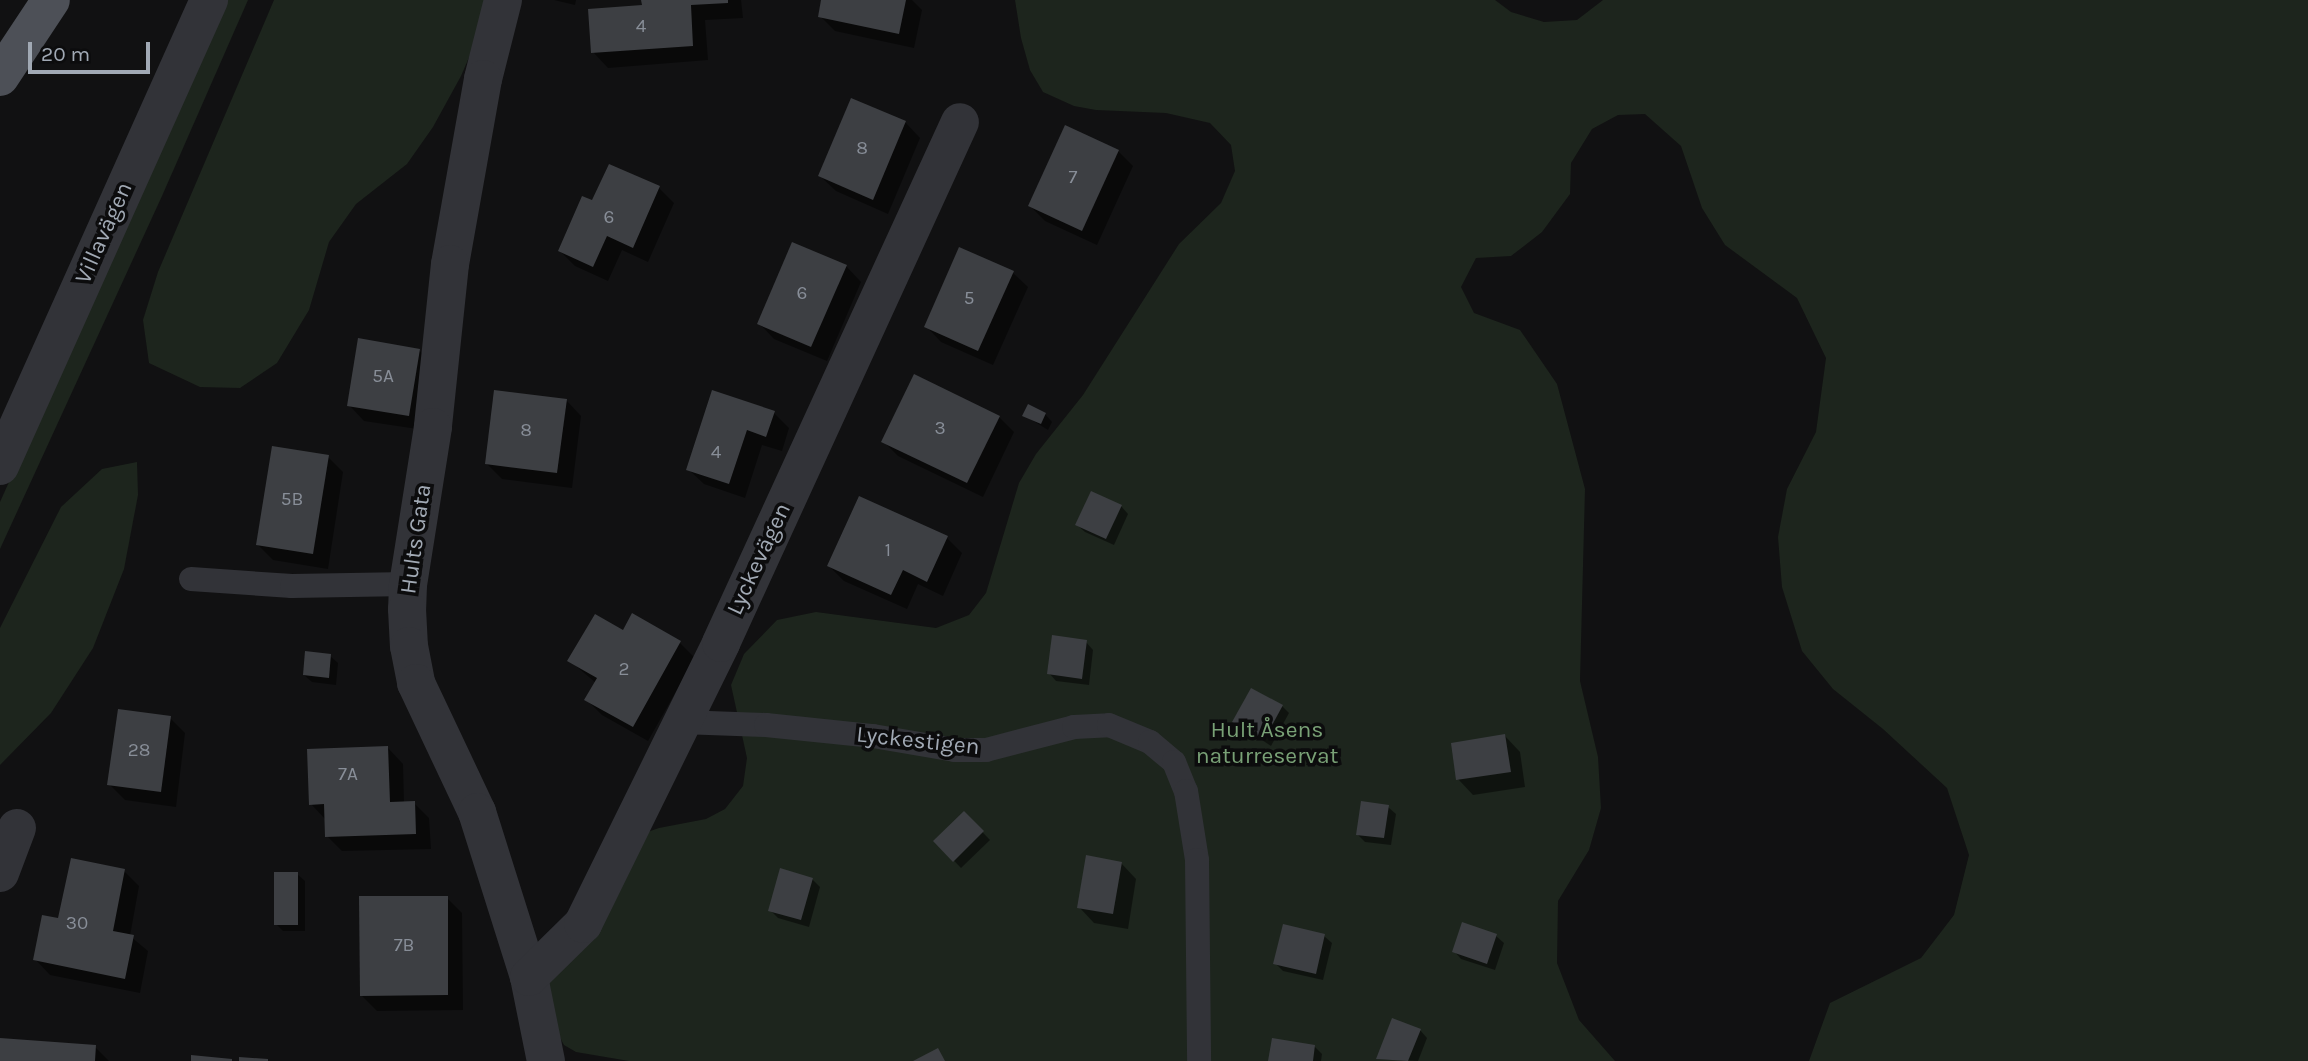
<!DOCTYPE html>
<html>
<head>
<meta charset="utf-8">
<style>
  body { margin:0 }
  #map { position:relative; width:2308px; height:1061px; overflow:hidden; background:#111112; font-family:Karla,sans-serif }
  div>[style] { position:absolute }
  .green>* { inset:0; background:#1d251d }
  .shadow>* { inset:0; background:#0007 }
  .building>* { inset:0; background:#3d3f43 }
  .lane>* { height:24px; margin:-12px; padding:0 12px; transform-origin:12px; border-radius:12px; background:#323338 }
  .street>* { height:38px; margin:-19px; padding:0 19px; transform-origin:19px; border-radius:19px; background:#323338 }
  .primary>* { height:38px; margin:-19px; padding:0 19px; transform-origin:19px; border-radius:19px; background:#4d5057 }
  span { translate:-50% -50%; white-space:nowrap; text-align:center; line-height:1.15; -webkit-text-stroke:7px #0c0c0d; paint-order:stroke }
  .number-label { font-size:19px; color:#888e98 }
  .number-label span { -webkit-text-stroke-width:0 }
  .street-label { font-size:23px; color:#a1a9b4 }
  .park-label { font-size:23px; color:#79a176 }
  .scale { position:absolute; left:28px; top:42px; width:122px; height:32px; box-sizing:border-box; border:4px solid #a1a9b4; border-top:0; padding-left:9px; font-size:21px; line-height:24px; white-space:nowrap; color:#a1a9b4; -webkit-text-stroke:5px #0c0c0d; paint-order:stroke }
</style>
</head>
<body>
<div id="map">
  <div class="green">
    <i style="clip-path:polygon(225px 0,248px 0,162px 196px,0 549px,0 502px)"></i>
    <i style="clip-path:polygon(274px 0,490px 0,488px 13px,461px 76px,433px 127px,407px 164px,356px 204px,329px 242px,309px 310px,277px 363px,240px 388px,200px 387px,149px 363px,143px 320px,158px 272px)"></i>
    <i style="clip-path:polygon(1015px 0,1495px 0,1511px 12px,1544px 22px,1577px 20px,1603px 0,2308px 0,2308px 1061px,1809px 1061px,1830px 1003px,1921px 958px,1954px 915px,1969px 855px,1947px 788px,1883px 729px,1833px 689px,1802px 651px,1782px 587px,1778px 537px,1787px 489px,1816px 432px,1826px 358px,1797px 298px,1725px 245px,1702px 208px,1681px 146px,1645px 114px,1618px 115px,1592px 129px,1571px 163px,1570px 194px,1542px 232px,1511px 256px,1476px 258px,1461px 287px,1474px 313px,1520px 330px,1557px 384px,1585px 489px,1580px 681px,1598px 757px,1601px 808px,1589px 850px,1558px 901px,1557px 963px,1579px 1020px,1615px 1061px,629px 1061px,576px 1052px,564px 1045px,556px 1030px,548px 982px,625px 840px,659px 828px,706px 819px,725px 809px,743px 786px,747px 758px,731px 685px,744px 654px,777px 620px,816px 612px,936px 628px,969px 615px,986px 593px,1019px 483px,1036px 454px,1083px 395px,1179px 244px,1221px 203px,1235px 171px,1231px 145px,1210px 123px,1166px 113px,1096px 110px,1074px 106px,1043px 92px,1030px 70px,1021px 38px)"></i>
    <i style="clip-path:polygon(137px 462px,138px 495px,124px 569px,93px 648px,51px 713px,0 765px,0 628px,61px 507px,102px 469px)"></i>
  </div>
  <div class="shadow">
    <i style="clip-path:polygon(554px 0,576px 0,575px 5px)"></i>
    <i style="clip-path:polygon(643px 0,741px 0,743px 18px,705px 20px,708px 60px,608px 68px,593px 52px,644px 7px)"></i>
    <i style="clip-path:polygon(823px 0,912px 0,922px 10px,914px 48px,835px 31px,820px 16px)"></i>
    <i style="clip-path:polygon(905px 122px,920px 138px,888px 214px,836px 191px,820px 176px)"></i>
    <i style="clip-path:polygon(1118px 151px,1133px 166px,1097px 245px,1045px 221px,1030px 206px)"></i>
    <i style="clip-path:polygon(659px 188px,674px 203px,648px 262px,622px 250px,608px 281px,575px 266px,560px 251px,593px 203px)"></i>
    <i style="clip-path:polygon(846px 266px,861px 282px,827px 361px,774px 339px,759px 323px)"></i>
    <i style="clip-path:polygon(1012px 272px,1028px 287px,993px 365px,941px 342px,926px 326px)"></i>
    <i style="clip-path:polygon(419px 350px,434px 366px,424px 430px,364px 421px,349px 405px)"></i>
    <i style="clip-path:polygon(714px 393px,774px 413px,789px 428px,782px 451px,762px 445px,745px 498px,704px 484px,688px 469px)"></i>
    <i style="clip-path:polygon(566px 400px,581px 416px,572px 488px,502px 479px,487px 464px)"></i>
    <i style="clip-path:polygon(1045px 414px,1052px 422px,1048px 430px,1024px 415px)"></i>
    <i style="clip-path:polygon(999px 417px,1014px 432px,983px 497px,898px 456px,883px 441px)"></i>
    <i style="clip-path:polygon(328px 457px,343px 472px,328px 569px,273px 560px,258px 545px)"></i>
    <i style="clip-path:polygon(1121px 506px,1128px 514px,1114px 545px,1085px 532px,1077px 525px)"></i>
    <i style="clip-path:polygon(947px 538px,962px 553px,943px 596px,918px 584px,907px 609px,844px 581px,829px 566px)"></i>
    <i style="clip-path:polygon(633px 616px,680px 643px,695px 658px,648px 741px,602px 715px,587px 700px,596px 683px,570px 661px,624px 632px)"></i>
    <i style="clip-path:polygon(1086px 642px,1093px 650px,1089px 685px,1056px 681px,1049px 673px)"></i>
    <i style="clip-path:polygon(330px 656px,338px 663px,336px 685px,312px 682px,304px 675px)"></i>
    <i style="clip-path:polygon(1282px 706px,1289px 713px,1271px 746px,1235px 722px)"></i>
    <i style="clip-path:polygon(170px 718px,185px 733px,176px 807px,125px 800px,109px 784px)"></i>
    <i style="clip-path:polygon(1505px 736px,1520px 752px,1525px 787px,1473px 795px,1458px 779px)"></i>
    <i style="clip-path:polygon(388px 748px,403px 764px,404px 803px,414px 803px,429px 818px,431px 849px,342px 851px,327px 836px,326px 820px,311px 804px)"></i>
    <i style="clip-path:polygon(1388px 807px,1396px 814px,1391px 845px,1365px 842px,1357px 834px)"></i>
    <i style="clip-path:polygon(964px 813px,990px 840px,961px 868px,935px 841px)"></i>
    <i style="clip-path:polygon(1121px 863px,1136px 879px,1128px 929px,1094px 923px,1079px 907px)"></i>
    <i style="clip-path:polygon(124px 871px,139px 886px,130px 936px,148px 951px,140px 993px,50px 975px,35px 959px,60px 920px)"></i>
    <i style="clip-path:polygon(297px 874px,305px 881px,305px 931px,283px 931px,276px 924px)"></i>
    <i style="clip-path:polygon(812px 879px,820px 887px,809px 927px,778px 918px,770px 910px)"></i>
    <i style="clip-path:polygon(447px 898px,462px 913px,463px 1010px,377px 1011px,362px 996px)"></i>
    <i style="clip-path:polygon(1324px 936px,1332px 943px,1323px 980px,1283px 971px,1275px 963px)"></i>
    <i style="clip-path:polygon(1496px 936px,1504px 943px,1495px 970px,1461px 959px,1454px 951px)"></i>
    <i style="clip-path:polygon(1420px 1030px,1427px 1038px,1418px 1061px,1378px 1059px)"></i>
    <i style="clip-path:polygon(0 1040px,95px 1047px,109px 1061px,0 1061px)"></i>
    <i style="clip-path:polygon(1315px 1047px,1322px 1054px,1321px 1061px,1270px 1061px)"></i>
  </div>
  <div class="building">
    <i style="clip-path:polygon(641px 0,728px 0,728px 3px,691px 5px,693px 46px,591px 53px,588px 9px,642px 5px)"></i>
    <i style="clip-path:polygon(821px 0,906px 0,899px 34px,818px 17px)"></i>
    <i style="clip-path:polygon(851px 98px,906px 121px,873px 200px,818px 176px)"></i>
    <i style="clip-path:polygon(1065px 125px,1119px 150px,1082px 231px,1028px 206px)"></i>
    <i style="clip-path:polygon(609px 164px,660px 186px,633px 248px,607px 236px,593px 267px,558px 251px,582px 196px,592px 200px)"></i>
    <i style="clip-path:polygon(792px 242px,847px 265px,811px 347px,757px 324px)"></i>
    <i style="clip-path:polygon(959px 247px,1014px 271px,978px 351px,924px 327px)"></i>
    <i style="clip-path:polygon(358px 338px,420px 349px,409px 416px,347px 406px)"></i>
    <i style="clip-path:polygon(914px 374px,1000px 416px,967px 483px,881px 442px)"></i>
    <i style="clip-path:polygon(494px 390px,567px 399px,557px 473px,485px 464px)"></i>
    <i style="clip-path:polygon(712px 390px,775px 411px,766px 437px,747px 430px,729px 484px,686px 470px)"></i>
    <i style="clip-path:polygon(1028px 404px,1046px 413px,1041px 424px,1022px 416px)"></i>
    <i style="clip-path:polygon(272px 446px,329px 455px,313px 554px,256px 545px)"></i>
    <i style="clip-path:polygon(1091px 491px,1122px 505px,1106px 539px,1075px 525px)"></i>
    <i style="clip-path:polygon(859px 496px,948px 536px,927px 582px,903px 570px,891px 595px,827px 566px)"></i>
    <i style="clip-path:polygon(632px 613px,681px 641px,633px 727px,584px 700px,597px 678px,567px 661px,595px 614px,623px 630px)"></i>
    <i style="clip-path:polygon(1052px 635px,1087px 640px,1082px 679px,1047px 674px)"></i>
    <i style="clip-path:polygon(305px 651px,331px 654px,329px 678px,303px 675px)"></i>
    <i style="clip-path:polygon(1251px 688px,1283px 705px,1264px 740px,1232px 722px)"></i>
    <i style="clip-path:polygon(118px 709px,171px 716px,161px 792px,107px 785px)"></i>
    <i style="clip-path:polygon(1505px 734px,1511px 772px,1456px 780px,1451px 743px)"></i>
    <i style="clip-path:polygon(388px 746px,390px 802px,415px 801px,416px 834px,325px 837px,324px 804px,309px 805px,307px 749px)"></i>
    <i style="clip-path:polygon(1361px 801px,1389px 805px,1384px 838px,1356px 835px)"></i>
    <i style="clip-path:polygon(964px 811px,984px 831px,953px 862px,933px 841px)"></i>
    <i style="clip-path:polygon(1086px 855px,1122px 862px,1113px 914px,1077px 908px)"></i>
    <i style="clip-path:polygon(71px 858px,125px 869px,113px 931px,134px 935px,125px 979px,33px 960px,42px 915px,58px 918px)"></i>
    <i style="clip-path:polygon(780px 868px,813px 878px,801px 920px,768px 911px)"></i>
    <i style="clip-path:polygon(274px 872px,298px 872px,298px 925px,274px 925px)"></i>
    <i style="clip-path:polygon(359px 896px,448px 896px,448px 995px,360px 996px)"></i>
    <i style="clip-path:polygon(1462px 922px,1497px 934px,1487px 964px,1452px 952px)"></i>
    <i style="clip-path:polygon(1283px 924px,1325px 934px,1316px 974px,1273px 964px)"></i>
    <i style="clip-path:polygon(1392px 1018px,1421px 1029px,1408px 1061px,1376px 1059px)"></i>
    <i style="clip-path:polygon(0 1038px,96px 1045px,95px 1061px,0 1061px)"></i>
    <i style="clip-path:polygon(1272px 1038px,1315px 1045px,1313px 1061px,1268px 1061px)"></i>
    <i style="clip-path:polygon(938px 1048px,945px 1061px,913px 1061px)"></i>
    <i style="clip-path:polygon(191px 1055px,232px 1059px,232px 1061px,191px 1061px)"></i>
    <i style="clip-path:polygon(239px 1057px,268px 1059px,268px 1061px,239px 1061px)"></i>
  </div>
  <div class="lane">
    <i style="left:191px;top:579px;width:101px;rotate:4deg"></i>
    <i style="left:292px;top:586px;width:116px;rotate:-1deg"></i>
    <i style="left:681px;top:722px;width:85px;rotate:2deg"></i>
    <i style="left:766px;top:725px;width:108px;rotate:5.9deg"></i>
    <i style="left:873px;top:736px;width:83px;rotate:9.7deg"></i>
    <i style="left:955px;top:750px;width:31px"></i>
    <i style="left:986px;top:750px;width:91px;rotate:-14.6deg"></i>
    <i style="left:1074px;top:727px;width:35px;rotate:-3deg"></i>
    <i style="left:1109px;top:725px;width:44px;rotate:22.5deg"></i>
    <i style="left:1150px;top:742px;width:31px;rotate:40deg"></i>
    <i style="left:1174px;top:762px;width:31px;rotate:68deg"></i>
    <i style="left:1186px;top:791px;width:70px;rotate:80.9deg"></i>
    <i style="left:1197px;top:860px;width:201px;rotate:89.4deg"></i>
  </div>
  <div class="street">
    <i style="left:503px;top:0;width:81px;rotate:104.2deg"></i>
    <i style="left:483px;top:79px;width:188px;rotate:100.1deg"></i>
    <i style="left:450px;top:264px;width:164px;rotate:96deg"></i>
    <i style="left:433px;top:427px;width:159px;rotate:99deg"></i>
    <i style="left:408px;top:584px;width:25px;rotate:92deg"></i>
    <i style="left:407px;top:609px;width:37px;rotate:87deg"></i>
    <i style="left:409px;top:646px;width:38px;rotate:79deg"></i>
    <i style="left:416px;top:683px;width:143px;rotate:64.7deg"></i>
    <i style="left:477px;top:812px;width:173px;rotate:72.5deg"></i>
    <i style="left:529px;top:977px;width:86px;rotate:78.6deg"></i>
    <i style="left:0;top:466px;width:511px;rotate:-65.84deg"></i>
    <i style="left:0;top:873px;width:48px;rotate:-69.3deg"></i>
    <i style="left:529px;top:977px;width:76px;rotate:-44.5deg"></i>
    <i style="left:583px;top:924px;width:313px;rotate:-63.8deg"></i>
    <i style="left:721px;top:643px;width:573px;rotate:-65.36deg"></i>
  </div>
  <div class="primary">
    <i style="left:0;top:77px;width:92px;rotate:-56.5deg"></i>
  </div>
  <div class="number-label">
    <span style="left:641px;top:27px">4</span>
    <span style="left:862px;top:149px">8</span>
    <span style="left:1073px;top:178px">7</span>
    <span style="left:609px;top:218px">6</span>
    <span style="left:802px;top:294px">6</span>
    <span style="left:969px;top:299px">5</span>
    <span style="left:383px;top:377px">5A</span>
    <span style="left:940px;top:429px">3</span>
    <span style="left:526px;top:431px">8</span>
    <span style="left:716px;top:453px">4</span>
    <span style="left:292px;top:500px">5B</span>
    <span style="left:888px;top:551px">1</span>
    <span style="left:624px;top:670px">2</span>
    <span style="left:139px;top:751px">28</span>
    <span style="left:348px;top:775px">7A</span>
    <span style="left:77px;top:924px">30</span>
    <span style="left:404px;top:946px">7B</span>
  </div>
  <div class="street-label">
    <span style="left:104px;top:233px;rotate:-66deg">Villavägen</span>
    <span style="left:416px;top:539px;rotate:-82deg">Hults Gata</span>
    <span style="left:759px;top:559px;rotate:-65deg">Lyckevägen</span>
    <span style="left:918px;top:741px;rotate:6deg">Lyckestigen</span>
  </div>
  <div class="park-label">
    <span style="left:1267px;top:743px">Hult Åsens<br>naturreservat</span>
  </div>
  <div class="scale">20 m</div>
</div>
</body>
</html>
